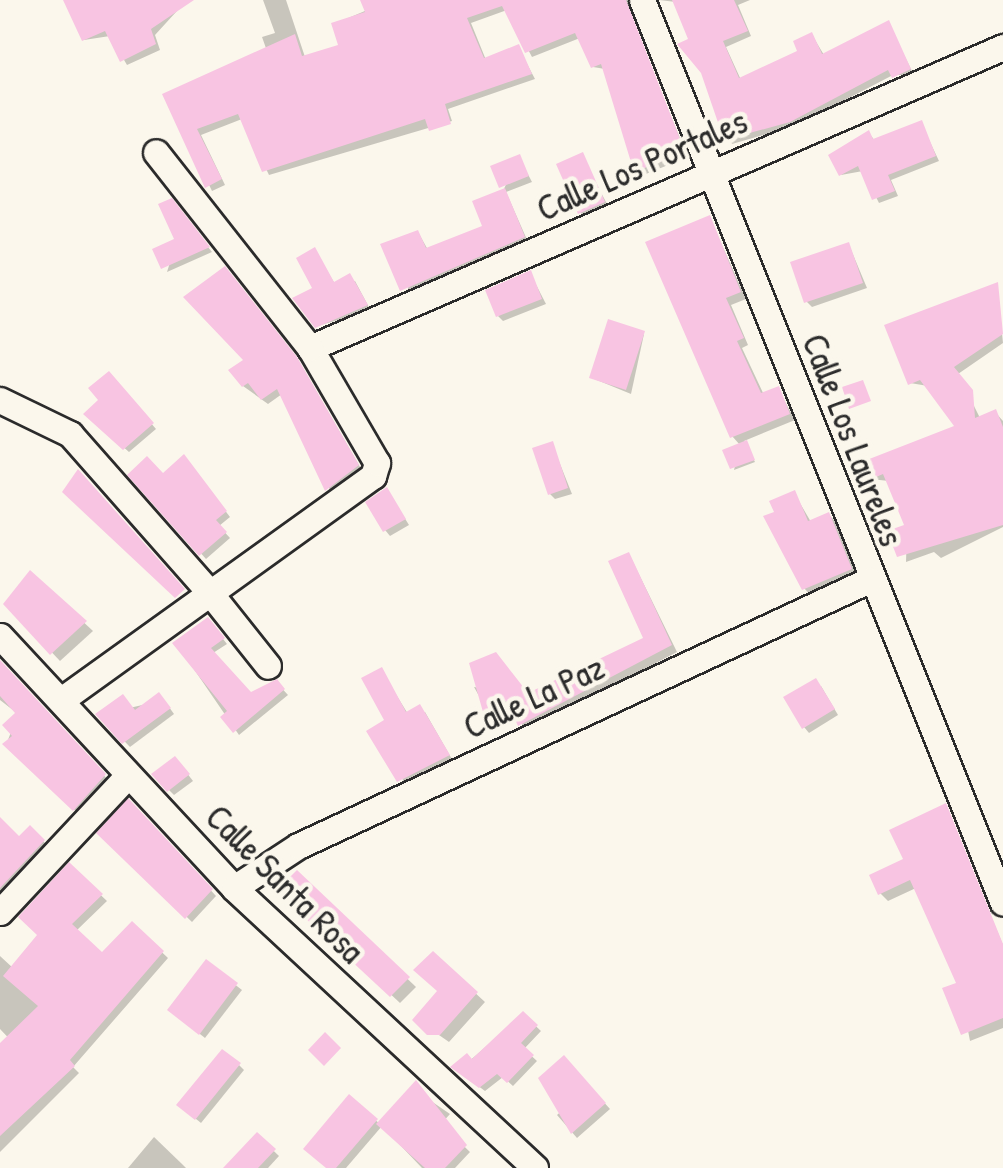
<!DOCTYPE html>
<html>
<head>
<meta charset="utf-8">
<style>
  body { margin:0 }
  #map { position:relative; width:1003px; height:1168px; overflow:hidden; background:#fbf7ec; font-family:"Patrick Hand",sans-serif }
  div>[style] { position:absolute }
  .shadow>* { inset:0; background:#0003 }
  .building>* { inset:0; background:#f8c4e2 }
  .roads { filter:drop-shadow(2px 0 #2b2b2b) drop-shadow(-2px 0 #2b2b2b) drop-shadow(0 2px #2b2b2b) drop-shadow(0 -2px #2b2b2b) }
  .minor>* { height:25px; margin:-12.5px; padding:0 12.5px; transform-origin:12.5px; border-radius:12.5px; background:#fbf7ec }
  span { translate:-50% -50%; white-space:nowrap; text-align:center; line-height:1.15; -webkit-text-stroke:9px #fbf7ec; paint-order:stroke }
  .street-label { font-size:35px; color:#2b2b2b }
</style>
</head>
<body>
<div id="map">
  <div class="shadow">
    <i style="clip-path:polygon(66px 0,187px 0,155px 35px,160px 50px,127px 65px,110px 36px,84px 40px)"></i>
    <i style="clip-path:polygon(263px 0,286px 0,305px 57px,341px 46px,334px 24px,391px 0,633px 0,632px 24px,688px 157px,641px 176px,605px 69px,593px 67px,580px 38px,532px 57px,507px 10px,471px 23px,486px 60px,518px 47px,535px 79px,448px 109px,452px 121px,269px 175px,242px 119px,201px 135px,225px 185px,212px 191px,166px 96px,268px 54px,262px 37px,275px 33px)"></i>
    <i style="clip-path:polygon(659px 0,750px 0,738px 5px,751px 36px,726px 47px,741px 80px,801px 52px,812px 35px,824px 55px,888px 23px,914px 75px,893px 75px,795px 126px,732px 144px,676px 2px)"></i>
    <i style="clip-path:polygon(921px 123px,939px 161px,891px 180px,898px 196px,879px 203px,863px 171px,841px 175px,869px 133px,875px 141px)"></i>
    <i style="clip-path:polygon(582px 155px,609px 208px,586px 218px,580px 212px)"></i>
    <i style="clip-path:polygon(519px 157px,532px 182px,506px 192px,528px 242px,407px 294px,418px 232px,428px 250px,486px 227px)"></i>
    <i style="clip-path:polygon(176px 206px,212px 252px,167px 272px,177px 240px)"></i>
    <i style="clip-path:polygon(710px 218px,746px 299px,731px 305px,748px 345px,742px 348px,764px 395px,778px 389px,795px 420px,744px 441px,755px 462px,734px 470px,740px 445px,732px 436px)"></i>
    <i style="clip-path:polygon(849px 245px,867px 288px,812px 307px,806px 301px)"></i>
    <i style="clip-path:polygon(315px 251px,335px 284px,355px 281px,371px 311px,317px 326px)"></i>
    <i style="clip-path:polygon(530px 273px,546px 304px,503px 321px,498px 316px)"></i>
    <i style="clip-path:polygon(997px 285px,1003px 343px,958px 374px,980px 418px,995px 412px,1003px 421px,1003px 527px,941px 558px,934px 552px,906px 562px,907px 527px,889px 481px,870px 479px,958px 427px,928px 386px,910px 383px)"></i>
    <i style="clip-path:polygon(187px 297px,301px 365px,363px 472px,332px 494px,282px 394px,268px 404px,243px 386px,246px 360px)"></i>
    <i style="clip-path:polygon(644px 334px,631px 394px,592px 378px)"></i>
    <i style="clip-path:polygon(109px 374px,156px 429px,129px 452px,86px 414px,102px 401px)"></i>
    <i style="clip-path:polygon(552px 444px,572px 494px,555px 499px,550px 494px)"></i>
    <i style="clip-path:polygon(188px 462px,230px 517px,219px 526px,230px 538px,206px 559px,131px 475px,163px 476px)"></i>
    <i style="clip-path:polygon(387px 490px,409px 525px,390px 536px,385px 530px)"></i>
    <i style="clip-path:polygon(794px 493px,811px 522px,829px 515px,837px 523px,858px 577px,812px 597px,804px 588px)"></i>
    <i style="clip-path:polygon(629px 554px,677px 652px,526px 731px,512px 707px,491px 717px,474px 687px,529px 696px,646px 639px)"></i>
    <i style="clip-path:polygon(31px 573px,93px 631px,60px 661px,6px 604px)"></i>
    <i style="clip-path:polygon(212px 625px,227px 644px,213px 653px,251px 695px,276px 682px,288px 695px,239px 735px,176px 643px)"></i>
    <i style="clip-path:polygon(0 665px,111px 783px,81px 816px,6px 745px,18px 714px,0 700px)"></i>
    <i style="clip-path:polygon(381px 670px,408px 714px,425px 712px,453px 761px,404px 786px)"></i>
    <i style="clip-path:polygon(821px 686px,838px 715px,809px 733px,804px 727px)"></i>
    <i style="clip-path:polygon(164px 700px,174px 714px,130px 747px,99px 715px)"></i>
    <i style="clip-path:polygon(180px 764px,193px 781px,174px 795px,154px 775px)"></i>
    <i style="clip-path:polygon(129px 802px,216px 896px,192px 922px,100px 833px)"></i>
    <i style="clip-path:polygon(945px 806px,1003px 945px,1003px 1028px,970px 1041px,959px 984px,916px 888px,888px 901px,880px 893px)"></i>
    <i style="clip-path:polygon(30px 828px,48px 846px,0 898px,0 835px,19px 839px)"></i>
    <i style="clip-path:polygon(69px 865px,107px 901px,76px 931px,103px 956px,132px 924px,168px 958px,73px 1067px,79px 1073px,0 1152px,0 1068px,20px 1050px,0 1029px,0 956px,13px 968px,40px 935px)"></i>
    <i style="clip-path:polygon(297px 873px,416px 987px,400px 1003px,280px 891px)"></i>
    <i style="clip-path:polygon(433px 954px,485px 1002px,449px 1042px,416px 1019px,440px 991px)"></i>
    <i style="clip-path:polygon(207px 963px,242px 990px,205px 1038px,176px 1015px)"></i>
    <i style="clip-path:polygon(523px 1014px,541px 1031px,524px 1049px,537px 1061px,513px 1086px,503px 1077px,485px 1091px,458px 1071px)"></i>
    <i style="clip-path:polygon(564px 1058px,610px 1109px,577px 1138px,557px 1115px,566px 1107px)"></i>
    <i style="clip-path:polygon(239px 1065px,244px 1070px,201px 1123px,185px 1110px)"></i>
    <i style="clip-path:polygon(412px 1088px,450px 1114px,441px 1124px,470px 1152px,455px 1168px,422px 1168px,382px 1126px,346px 1168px,328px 1168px,349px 1098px,380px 1124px)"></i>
    <i style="clip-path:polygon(257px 1135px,279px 1156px,268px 1168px,226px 1168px)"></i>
    <i style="clip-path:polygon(154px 1137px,182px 1164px,186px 1168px,128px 1168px)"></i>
  </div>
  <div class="building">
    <i style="clip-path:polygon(63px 0,194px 0,151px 29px,156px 44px,120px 62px,105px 31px,82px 41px)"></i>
    <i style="clip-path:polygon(360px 0,626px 0,685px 152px,634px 172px,601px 64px,591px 68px,575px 33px,525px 53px,502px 6px,467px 18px,484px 58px,519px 44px,532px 74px,445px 104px,451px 124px,429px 131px,425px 119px,262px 172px,238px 114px,197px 129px,222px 179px,205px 188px,162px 94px,295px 34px,302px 56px,338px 45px,331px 23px,365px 12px)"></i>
    <i style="clip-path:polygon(672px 0,734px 0,748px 31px,723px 41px,739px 78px,797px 51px,793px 41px,812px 32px,822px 54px,889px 20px,911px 69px,892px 78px,888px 70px,790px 122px,724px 140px,701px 73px,677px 44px,688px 39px)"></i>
    <i style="clip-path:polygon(922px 120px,936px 156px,888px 175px,895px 191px,872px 200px,858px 166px,839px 176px,828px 155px,869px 130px,873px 139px)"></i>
    <i style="clip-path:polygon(583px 152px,605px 202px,578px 214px,556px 164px)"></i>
    <i style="clip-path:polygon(520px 154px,529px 176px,499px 188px,490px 166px)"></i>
    <i style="clip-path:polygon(505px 188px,525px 237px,400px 291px,380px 244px,418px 230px,426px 248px,482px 226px,472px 201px)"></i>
    <i style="clip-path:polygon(172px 198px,210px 247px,161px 269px,152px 249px,174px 239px,158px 204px)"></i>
    <i style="clip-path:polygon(710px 215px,741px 292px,726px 298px,744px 338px,737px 341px,761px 393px,779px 386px,790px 414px,730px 438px,645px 242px)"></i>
    <i style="clip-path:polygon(849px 242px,863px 283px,804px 303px,790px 262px)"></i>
    <i style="clip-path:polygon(315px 247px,334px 282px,350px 273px,368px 305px,315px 328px,292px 298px,312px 288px,296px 258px)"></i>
    <i style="clip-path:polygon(225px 266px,297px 357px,359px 465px,325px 491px,277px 389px,261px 400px,248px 383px,242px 387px,228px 370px,243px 360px,183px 297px)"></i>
    <i style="clip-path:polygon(531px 270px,542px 299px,496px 317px,485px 290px)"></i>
    <i style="clip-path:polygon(998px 282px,1003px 334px,954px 367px,973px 390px,975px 418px,996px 409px,1003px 427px,1003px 525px,897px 557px,887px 531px,904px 525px,883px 474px,867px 481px,859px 463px,954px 426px,920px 380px,908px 385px,884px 325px)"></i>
    <i style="clip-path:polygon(608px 319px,645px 331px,626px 390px,589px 378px)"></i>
    <i style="clip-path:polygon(109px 371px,154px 423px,123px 450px,83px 414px,98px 400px,88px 388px)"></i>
    <i style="clip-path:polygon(863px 380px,871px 401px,849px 409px,842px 387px)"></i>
    <i style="clip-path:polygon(747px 440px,755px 460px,730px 469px,722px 450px)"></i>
    <i style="clip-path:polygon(553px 441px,568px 488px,548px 495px,532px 448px)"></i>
    <i style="clip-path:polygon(184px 454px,227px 511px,216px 520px,227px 532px,199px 556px,127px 475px,147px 456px,163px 473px)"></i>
    <i style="clip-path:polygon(78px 469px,185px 589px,175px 598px,62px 492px)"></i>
    <i style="clip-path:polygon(387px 487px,406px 519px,383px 532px,365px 502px)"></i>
    <i style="clip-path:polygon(795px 490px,808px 521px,829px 512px,852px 569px,802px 590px,763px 516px,774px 512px,769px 501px)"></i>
    <i style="clip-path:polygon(629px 552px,672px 645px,518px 726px,506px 701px,483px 712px,469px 663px,496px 652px,528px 693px,643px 638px,608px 561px)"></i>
    <i style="clip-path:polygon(30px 570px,87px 621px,50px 655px,3px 604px)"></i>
    <i style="clip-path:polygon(208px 617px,225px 638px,211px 648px,251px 692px,277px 679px,285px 689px,233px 733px,220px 717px,227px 711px,172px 643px)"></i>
    <i style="clip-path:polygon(0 660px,106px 774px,73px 811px,2px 744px,12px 736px,2px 725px,15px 713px,0 696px)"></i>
    <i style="clip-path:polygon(382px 667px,406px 712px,420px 704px,450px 755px,397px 782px,366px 731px,384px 720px,361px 678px)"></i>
    <i style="clip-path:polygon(816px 678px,835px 709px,802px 729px,783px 697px)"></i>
    <i style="clip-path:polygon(159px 692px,171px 708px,122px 744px,95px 714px,123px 694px,135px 710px)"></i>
    <i style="clip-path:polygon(175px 756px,190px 774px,167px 792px,151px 774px)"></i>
    <i style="clip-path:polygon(128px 798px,213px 889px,185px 919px,96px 833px)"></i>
    <i style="clip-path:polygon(946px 803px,1003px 944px,1003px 1018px,961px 1035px,942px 988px,956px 983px,910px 880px,878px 895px,869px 875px,903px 859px,889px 830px)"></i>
    <i style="clip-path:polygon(0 817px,19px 836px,30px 825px,45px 840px,0 888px)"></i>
    <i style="clip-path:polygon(69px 862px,103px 894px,72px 924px,102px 952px,132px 921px,164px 951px,70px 1060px,75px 1066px,0 1136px,0 1043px,38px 1006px,3px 976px,37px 935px,18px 917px)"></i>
    <i style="clip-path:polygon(297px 870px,410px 977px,390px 997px,276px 891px)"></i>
    <i style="clip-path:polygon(433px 951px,478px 992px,440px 1035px,427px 1035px,412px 1020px,437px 991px,413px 970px)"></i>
    <i style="clip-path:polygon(206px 959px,238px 983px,199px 1035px,167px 1010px)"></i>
    <i style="clip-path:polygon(523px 1011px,538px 1025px,521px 1043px,534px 1055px,507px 1083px,497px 1074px,479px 1088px,450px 1067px,467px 1053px,472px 1059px)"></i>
    <i style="clip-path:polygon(325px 1032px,341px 1048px,324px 1066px,308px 1050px)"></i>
    <i style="clip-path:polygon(222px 1049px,241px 1063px,195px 1120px,176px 1105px)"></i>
    <i style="clip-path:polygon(564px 1055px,606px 1103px,571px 1134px,538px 1078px)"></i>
    <i style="clip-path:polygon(416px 1080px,467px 1145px,445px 1168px,425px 1168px,376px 1124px)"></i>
    <i style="clip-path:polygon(349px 1094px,378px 1119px,336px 1168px,326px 1168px,303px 1149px)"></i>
    <i style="clip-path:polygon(257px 1132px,276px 1149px,258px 1168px,223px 1168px)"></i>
  </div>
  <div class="roads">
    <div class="minor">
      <i style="left:642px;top:0;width:972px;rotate:68.21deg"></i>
      <i style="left:310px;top:348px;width:756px;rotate:-23.48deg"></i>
      <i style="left:0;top:400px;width:78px;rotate:25.9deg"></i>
      <i style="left:70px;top:434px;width:212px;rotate:48.6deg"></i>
      <i style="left:210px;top:593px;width:201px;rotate:-35.7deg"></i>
      <i style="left:373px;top:476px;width:14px;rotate:-73deg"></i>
      <i style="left:377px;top:463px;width:133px;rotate:-120.2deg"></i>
      <i style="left:310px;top:348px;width:249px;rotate:-128.2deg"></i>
      <i style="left:0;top:636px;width:344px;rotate:47.1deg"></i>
      <i style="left:234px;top:888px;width:411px;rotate:42.9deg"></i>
      <i style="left:64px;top:698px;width:180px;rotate:-35.7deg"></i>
      <i style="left:210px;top:593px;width:93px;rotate:51.5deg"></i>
      <i style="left:234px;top:888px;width:77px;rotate:-33.3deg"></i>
      <i style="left:298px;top:846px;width:630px;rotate:-24.98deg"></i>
      <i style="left:0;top:912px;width:187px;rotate:-46.9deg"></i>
    </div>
  </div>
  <div class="street-label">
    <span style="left:642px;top:165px;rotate:-24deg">Calle Los Portales</span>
    <span style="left:853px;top:440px;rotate:69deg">Calle Los Laureles</span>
    <span style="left:534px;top:697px;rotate:-25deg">Calle La Paz</span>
    <span style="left:285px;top:884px;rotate:45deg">Calle Santa Rosa</span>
  </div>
</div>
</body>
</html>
